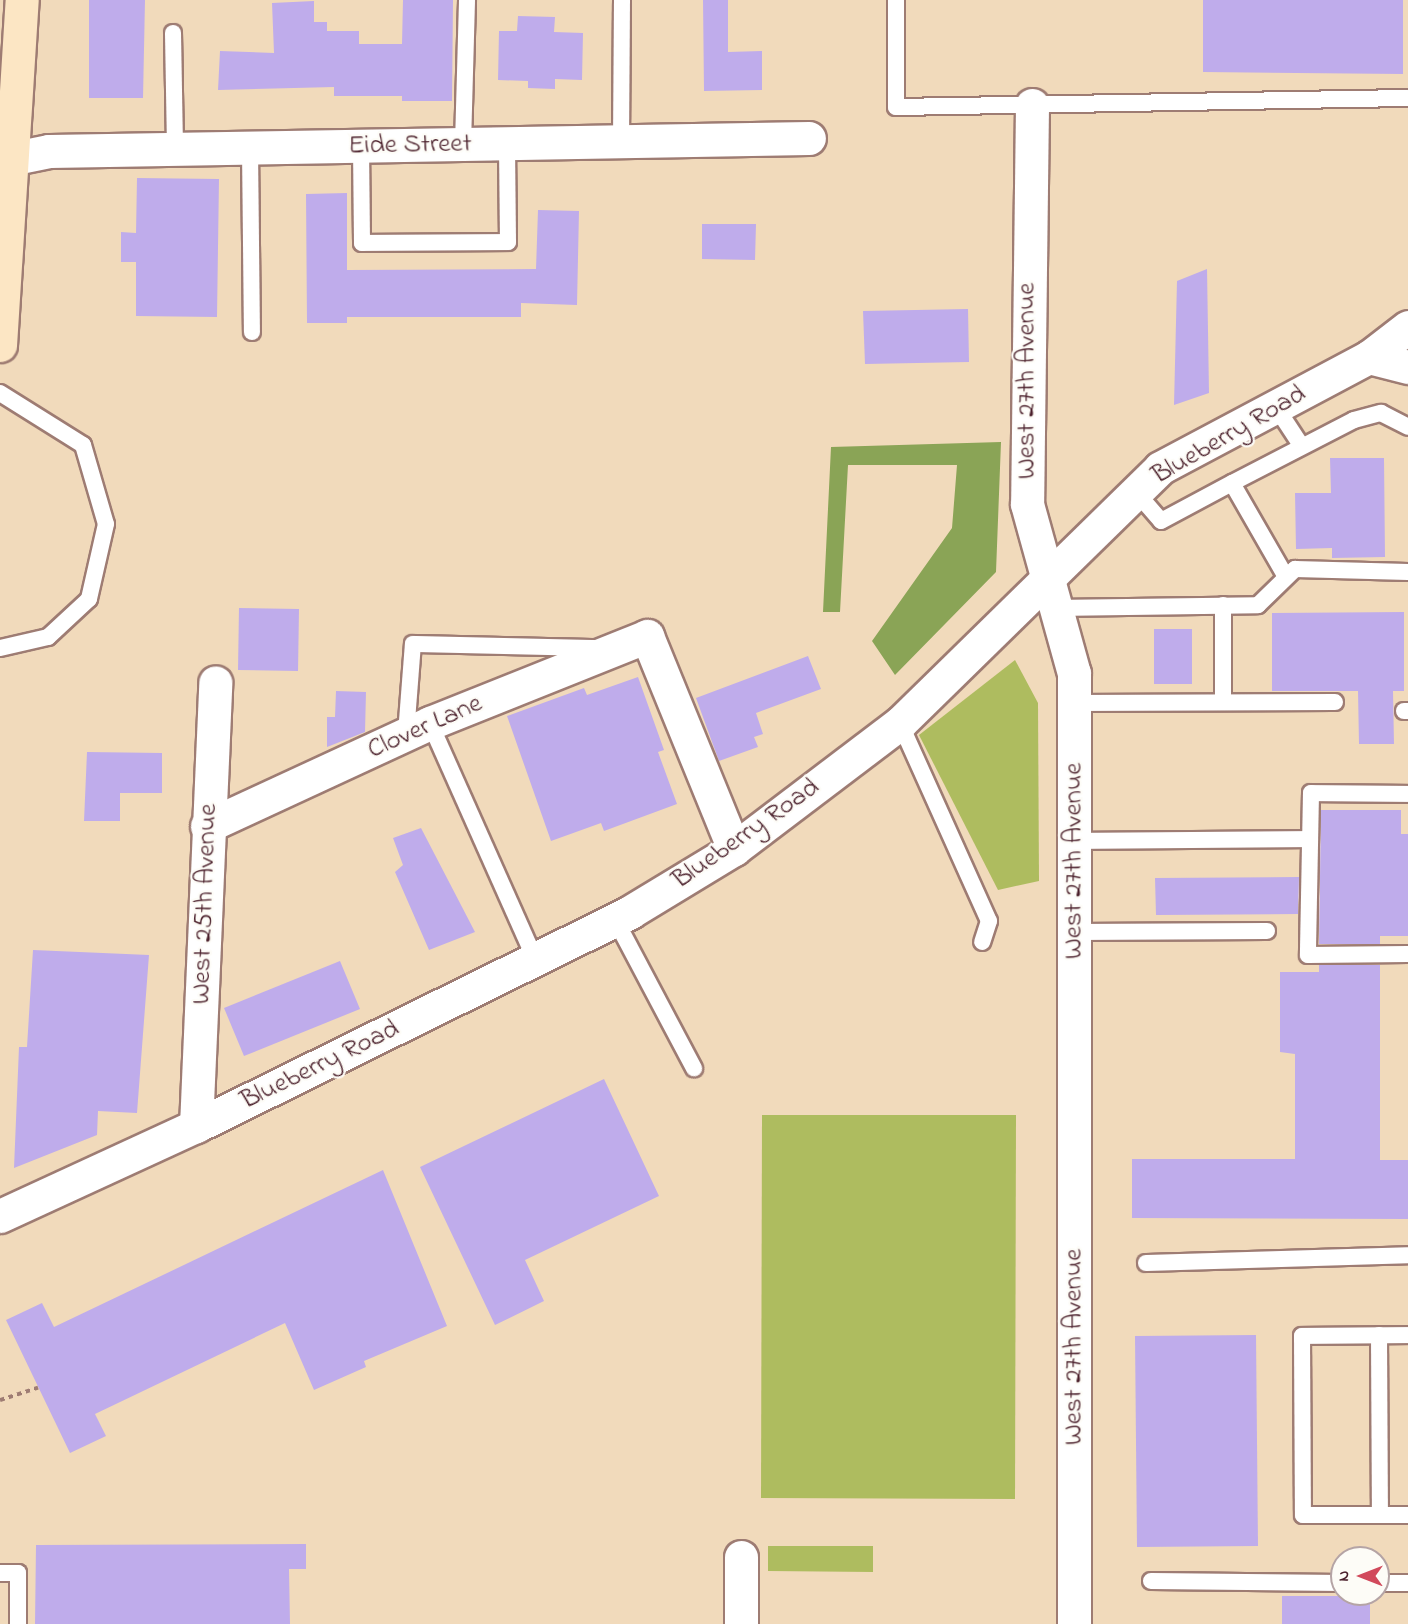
<!DOCTYPE html>
<html>
<head>
<meta charset="utf-8">
<style>
  body { margin:0 }
  #map { position:relative; width:1408px; height:1624px; overflow:hidden; background:#f1dabb; font-family:"Indie Flower",sans-serif }
  div>[style] { position:absolute }
  .green>* { inset:0; background:#aebc5f }
  .forest>* { inset:0; background:#8aa456 }
  .building>* { inset:0; background:#bfaceb }
  .path>* { height:4px; margin-top:-2px; transform-origin:0; background:repeating-linear-gradient(90deg,#9e7c73 0 4.5px,transparent 0 9px) }
  .roads { filter:drop-shadow(2px 0 #9e7c73) drop-shadow(-2px 0 #9e7c73) drop-shadow(0 2px #9e7c73) drop-shadow(0 -2px #9e7c73) }
  .lane>* { height:16px; margin:-8px; padding:0 8px; transform-origin:8px; border-radius:8px; background:#fff }
  .street>* { height:33px; margin:-16.5px; padding:0 16.5px; transform-origin:16.5px; border-radius:16.5px; background:#fff }
  .secondary>* { height:33px; margin:-16.5px; padding:0 16.5px; transform-origin:16.5px; border-radius:16.5px; background:#fce6c4 }
  span { translate:-50% -50%; white-space:nowrap; text-align:center; line-height:1.15; -webkit-text-stroke:4.5px #fdfcf7; paint-order:stroke }
  .street-label { font-size:27px; color:#4a1f2b }
  .north { position:absolute; left:1330px; top:1546px; width:60px; height:60px; box-sizing:border-box; background:#fdfcf7; border:2px solid #b5a4a5; border-radius:50%; rotate:270deg; font-size:16px; font-weight:700; line-height:24px; text-align:center; color:#4a1f2b }
  .north::after { content:''; display:block; margin:auto; width:21px; height:27px; background:#d1495b; clip-path:polygon(50% 0,100% 100%,50% 72%,0 100%) }
</style>
</head>
<body>
<div id="map">
  <div class="green">
    <i style="clip-path:polygon(1015px 660px,1038px 703px,1039px 881px,998px 890px,919px 735px)"></i>
    <i style="clip-path:polygon(762px 1115px,1016px 1115px,1015px 1499px,761px 1498px)"></i>
    <i style="clip-path:polygon(768px 1546px,873px 1546px,873px 1572px,768px 1571px)"></i>
  </div>
  <div class="forest">
    <i style="clip-path:polygon(1001px 442px,996px 572px,895px 675px,872px 641px,952px 528px,957px 465px,848px 465px,840px 612px,823px 612px,831px 447px)"></i>
  </div>
  <div class="building">
    <i style="clip-path:polygon(89px 0,145px 0,143px 98px,89px 98px)"></i>
    <i style="clip-path:polygon(403px 0,453px 0,452px 101px,402px 101px,402px 96px,334px 96px,334px 87px,218px 90px,220px 51px,274px 53px,272px 3px,314px 1px,314px 22px,327px 22px,327px 31px,359px 31px,359px 44px,402px 44px)"></i>
    <i style="clip-path:polygon(703px 0,728px 0,728px 52px,762px 51px,762px 90px,704px 91px)"></i>
    <i style="clip-path:polygon(1203px 0,1403px 0,1403px 74px,1203px 72px)"></i>
    <i style="clip-path:polygon(518px 16px,555px 17px,554px 32px,583px 33px,582px 80px,555px 79px,555px 89px,528px 88px,528px 81px,498px 80px,499px 31px,517px 31px)"></i>
    <i style="clip-path:polygon(137px 178px,219px 179px,217px 317px,136px 316px,136px 262px,121px 262px,121px 232px,136px 233px)"></i>
    <i style="clip-path:polygon(347px 193px,347px 270px,536px 269px,538px 210px,579px 211px,577px 305px,521px 303px,521px 317px,347px 317px,347px 323px,307px 323px,306px 194px)"></i>
    <i style="clip-path:polygon(702px 224px,756px 224px,755px 260px,702px 259px)"></i>
    <i style="clip-path:polygon(1207px 269px,1209px 393px,1174px 405px,1177px 281px)"></i>
    <i style="clip-path:polygon(968px 309px,969px 362px,865px 364px,863px 311px)"></i>
    <i style="clip-path:polygon(1330px 458px,1384px 458px,1385px 557px,1332px 558px,1332px 548px,1296px 549px,1295px 493px,1331px 493px)"></i>
    <i style="clip-path:polygon(239px 608px,299px 609px,298px 671px,238px 670px)"></i>
    <i style="clip-path:polygon(1404px 612px,1404px 691px,1393px 691px,1394px 744px,1359px 744px,1358px 691px,1272px 691px,1272px 613px)"></i>
    <i style="clip-path:polygon(1154px 629px,1192px 629px,1192px 684px,1154px 684px)"></i>
    <i style="clip-path:polygon(808px 656px,821px 689px,756px 713px,763px 734px,754px 737px,758px 747px,719px 761px,696px 698px)"></i>
    <i style="clip-path:polygon(638px 677px,664px 750px,658px 752px,677px 804px,604px 831px,601px 823px,551px 841px,507px 716px,584px 688px,587px 695px)"></i>
    <i style="clip-path:polygon(336px 691px,366px 692px,365px 732px,327px 747px,327px 717px,335px 717px)"></i>
    <i style="clip-path:polygon(87px 752px,162px 753px,162px 793px,120px 793px,120px 821px,84px 821px)"></i>
    <i style="clip-path:polygon(1321px 810px,1401px 810px,1401px 834px,1408px 834px,1408px 936px,1380px 936px,1380px 944px,1319px 944px)"></i>
    <i style="clip-path:polygon(421px 828px,475px 932px,429px 950px,395px 872px,403px 865px,393px 838px)"></i>
    <i style="clip-path:polygon(1299px 877px,1298px 914px,1156px 915px,1155px 878px)"></i>
    <i style="clip-path:polygon(33px 950px,149px 955px,137px 1113px,98px 1111px,97px 1135px,14px 1168px,19px 1047px,27px 1047px)"></i>
    <i style="clip-path:polygon(340px 961px,360px 1009px,244px 1056px,224px 1008px)"></i>
    <i style="clip-path:polygon(1319px 965px,1380px 965px,1380px 1160px,1408px 1160px,1408px 1219px,1132px 1218px,1132px 1159px,1295px 1159px,1295px 1054px,1280px 1052px,1280px 972px,1319px 972px)"></i>
    <i style="clip-path:polygon(604px 1079px,659px 1196px,525px 1260px,544px 1301px,495px 1325px,420px 1167px)"></i>
    <i style="clip-path:polygon(383px 1170px,447px 1326px,364px 1361px,366px 1367px,314px 1390px,285px 1323px,95px 1414px,106px 1436px,70px 1453px,6px 1320px,42px 1303px,54px 1327px)"></i>
    <i style="clip-path:polygon(1256px 1335px,1258px 1546px,1137px 1547px,1135px 1336px)"></i>
    <i style="clip-path:polygon(306px 1544px,306px 1569px,289px 1569px,290px 1624px,35px 1624px,36px 1545px)"></i>
    <i style="clip-path:polygon(1282px 1596px,1370px 1596px,1370px 1624px,1282px 1624px)"></i>
  </div>
  <div class="path">
    <i style="left:0;top:1400px;width:40px;rotate:-18deg"></i>
  </div>
  <div class="roads">
    <div class="lane">
      <i style="left:896px;top:0;width:107px;rotate:90deg"></i>
      <i style="left:896px;top:107px;width:512px;rotate:-1.01deg"></i>
      <i style="left:173px;top:33px;width:116px;rotate:89deg"></i>
      <i style="left:621px;top:142px;width:142px;rotate:-89.6deg"></i>
      <i style="left:463px;top:144px;width:144px;rotate:-88.4deg"></i>
      <i style="left:361px;top:146px;width:97px;rotate:89.4deg"></i>
      <i style="left:362px;top:243px;width:146px;rotate:-0.4deg"></i>
      <i style="left:508px;top:242px;width:99px;rotate:-90.6deg"></i>
      <i style="left:250px;top:148px;width:184px;rotate:89.4deg"></i>
      <i style="left:0;top:393px;width:98px;rotate:32.1deg"></i>
      <i style="left:83px;top:445px;width:82px;rotate:73.8deg"></i>
      <i style="left:106px;top:524px;width:77px;rotate:102.8deg"></i>
      <i style="left:89px;top:599px;width:56px;rotate:137.2deg"></i>
      <i style="left:48px;top:637px;width:49px;rotate:167.1deg"></i>
      <i style="left:1276px;top:407px;width:45px;rotate:56.7deg"></i>
      <i style="left:1136px;top:492px;width:38px;rotate:49deg"></i>
      <i style="left:1161px;top:521px;width:81px;rotate:-28.2deg"></i>
      <i style="left:1286px;top:577px;width:108px;rotate:-119.9deg"></i>
      <i style="left:1232px;top:483px;width:137px;rotate:-27.3deg"></i>
      <i style="left:1354px;top:420px;width:28px;rotate:-15deg"></i>
      <i style="left:1381px;top:413px;width:30px;rotate:27deg"></i>
      <i style="left:1223px;top:605px;width:97px;rotate:90deg"></i>
      <i style="left:1054px;top:608px;width:204px;rotate:-0.8deg"></i>
      <i style="left:1258px;top:605px;width:52px;rotate:-44.2deg"></i>
      <i style="left:1295px;top:569px;width:113px;rotate:1.5deg"></i>
      <i style="left:1074px;top:703px;width:261px;rotate:-0.2deg"></i>
      <i style="left:1404px;top:711px;width:4px"></i>
      <i style="left:430px;top:723px;width:258px;rotate:66deg"></i>
      <i style="left:900px;top:723px;width:217px;rotate:65.8deg"></i>
      <i style="left:989px;top:921px;width:22px;rotate:108deg"></i>
      <i style="left:406px;top:734px;width:90px;rotate:-85.6deg"></i>
      <i style="left:413px;top:644px;width:182px;rotate:1.3deg"></i>
      <i style="left:1408px;top:794px;width:97px;rotate:-179.4deg"></i>
      <i style="left:1311px;top:793px;width:162px;rotate:91.1deg"></i>
      <i style="left:1308px;top:955px;width:100px;rotate:-0.6deg"></i>
      <i style="left:1074px;top:841px;width:235px;rotate:-0.5deg"></i>
      <i style="left:615px;top:919px;width:169px;rotate:62.1deg"></i>
      <i style="left:1074px;top:932px;width:193px;rotate:-0.3deg"></i>
      <i style="left:1146px;top:1263px;width:262px;rotate:-1.7deg"></i>
      <i style="left:1379px;top:1335px;width:180px;rotate:89.7deg"></i>
      <i style="left:1408px;top:1335px;width:106px;rotate:179.5deg"></i>
      <i style="left:1302px;top:1336px;width:179px;rotate:89.7deg"></i>
      <i style="left:1303px;top:1515px;width:105px"></i>
      <i style="left:0;top:1573px;width:18px"></i>
      <i style="left:18px;top:1573px;width:51px;rotate:90deg"></i>
      <i style="left:1151px;top:1581px;width:191px;rotate:0.6deg"></i>
      <i style="left:1378px;top:1583px;width:30px"></i>
    </div>
    <div class="street">
      <i style="left:1032px;top:105px;width:399px;rotate:90.7deg"></i>
      <i style="left:1027px;top:504px;width:175px;rotate:74.5deg"></i>
      <i style="left:1074px;top:673px;width:951px;rotate:90deg"></i>
      <i style="left:0;top:161px;width:50px;rotate:-11.5deg"></i>
      <i style="left:49px;top:151px;width:760px;rotate:-0.98deg"></i>
      <i style="left:1369px;top:357px;width:40px;rotate:14.4deg"></i>
      <i style="left:207px;top:826px;width:246px;rotate:-24.8deg"></i>
      <i style="left:430px;top:723px;width:234px;rotate:-21.8deg"></i>
      <i style="left:647px;top:636px;width:230px;rotate:67.8deg"></i>
      <i style="left:196px;top:1126px;width:444px;rotate:-87.5deg"></i>
      <i style="left:0;top:1216px;width:216px;rotate:-24.7deg"></i>
      <i style="left:196px;top:1126px;width:484px;rotate:-26.2deg"></i>
      <i style="left:630px;top:912px;width:122px;rotate:-31.2deg"></i>
      <i style="left:734px;top:849px;width:208px;rotate:-37.2deg"></i>
      <i style="left:900px;top:723px;width:364px;rotate:-44.4deg"></i>
      <i style="left:1160px;top:468px;width:237px;rotate:-28deg"></i>
      <i style="left:1369px;top:357px;width:49px;rotate:-37.6deg"></i>
      <i style="left:741px;top:1624px;width:67px;rotate:-90deg"></i>
    </div>
    <div class="secondary">
      <i style="left:0;top:345px;width:346px;rotate:-86.4deg"></i>
    </div>
  </div>
  <div class="street-label">
    <span style="left:410px;top:145px;rotate:-1deg">Eide Street</span>
    <span style="left:1027px;top:381px;rotate:-90deg">West 27th Avenue</span>
    <span style="left:1229px;top:435px;rotate:-30deg">Blueberry Road</span>
    <span style="left:425px;top:727px;rotate:-24deg">Clover Lane</span>
    <span style="left:746px;top:834px;rotate:-35deg">Blueberry Road</span>
    <span style="left:1074px;top:861px;rotate:-90deg">West 27th Avenue</span>
    <span style="left:205px;top:904px;rotate:-88deg">West 25th Avenue</span>
    <span style="left:320px;top:1065px;rotate:-26deg">Blueberry Road</span>
    <span style="left:1074px;top:1347px;rotate:-90deg">West 27th Avenue</span>
  </div>
  <div class="north">N</div>
</div>
</body>
</html>
